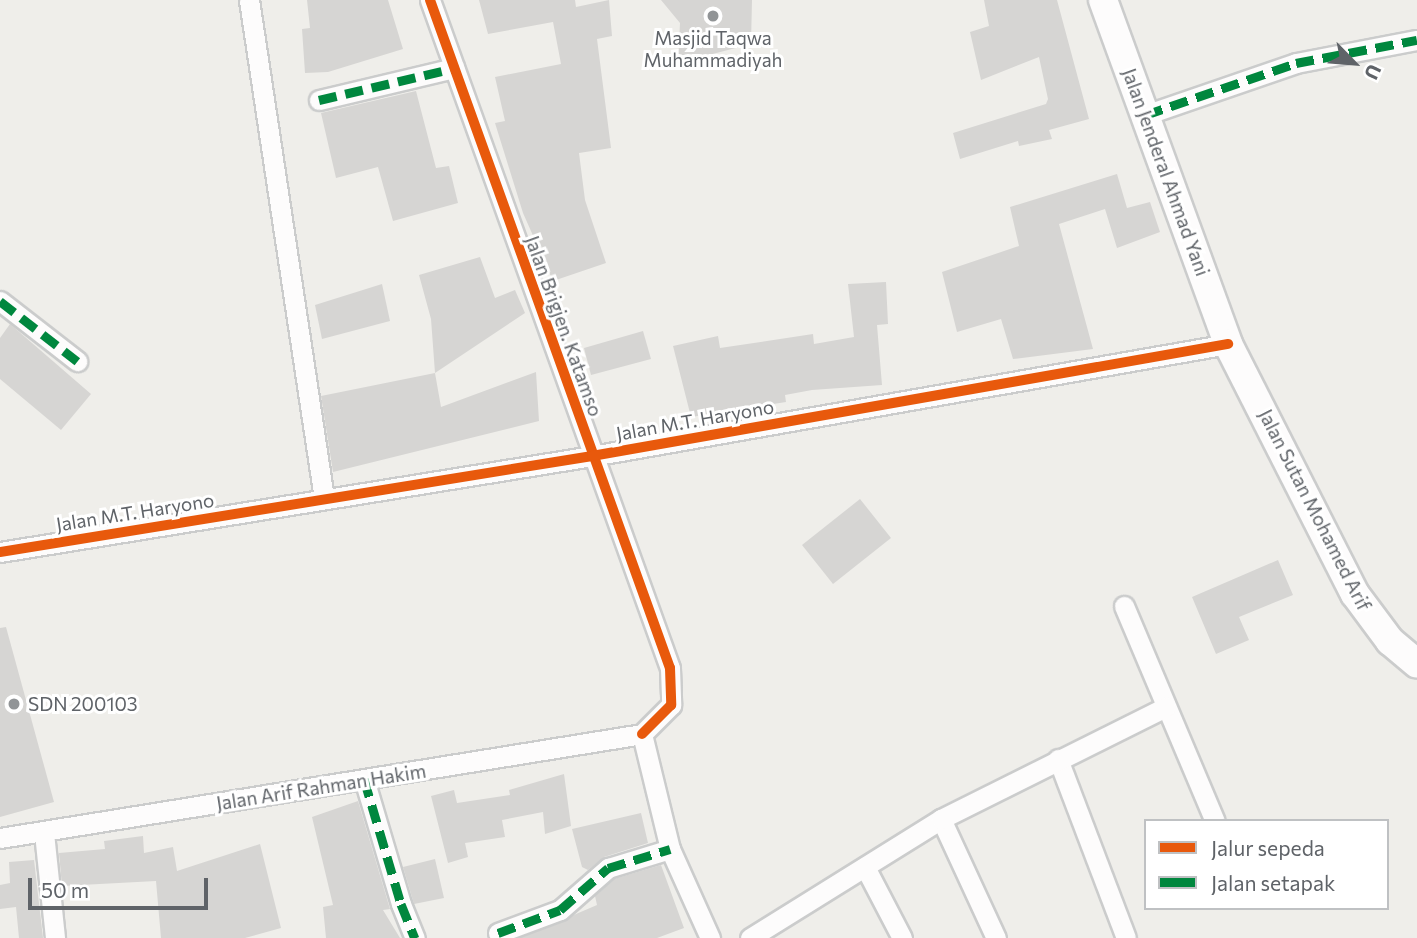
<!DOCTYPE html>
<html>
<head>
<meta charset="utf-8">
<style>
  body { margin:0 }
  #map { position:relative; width:1417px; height:938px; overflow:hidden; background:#efeeea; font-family:Commissioner,sans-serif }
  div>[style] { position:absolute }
  .building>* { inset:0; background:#d6d5d3 }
  .roads { filter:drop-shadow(2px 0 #cbcccc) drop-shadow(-2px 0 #cbcccc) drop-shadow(0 2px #cbcccc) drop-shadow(0 -2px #cbcccc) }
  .street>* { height:19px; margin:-9.5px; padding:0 9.5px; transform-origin:9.5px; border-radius:9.5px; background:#fdfcfc }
  .secondary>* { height:28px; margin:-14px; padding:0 14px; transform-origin:14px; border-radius:14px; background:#fdfcfc }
  .quiet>* { height:9px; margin-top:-4.5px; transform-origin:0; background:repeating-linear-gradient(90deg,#00873e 0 18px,transparent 0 27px) }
  .cycleway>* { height:10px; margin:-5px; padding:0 5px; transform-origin:5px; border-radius:5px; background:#e8590c }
  .dots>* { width:19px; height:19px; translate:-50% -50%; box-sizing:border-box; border:4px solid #fff; border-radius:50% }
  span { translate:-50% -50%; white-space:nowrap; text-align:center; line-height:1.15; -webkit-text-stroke:6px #fff; paint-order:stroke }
  .poi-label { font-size:19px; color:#5f6368 }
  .left { translate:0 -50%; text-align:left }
  .street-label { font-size:19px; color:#5f6368 }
  .legend { position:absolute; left:1144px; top:819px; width:245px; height:91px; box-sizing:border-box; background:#fff; border:2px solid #bfc1c3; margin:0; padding:9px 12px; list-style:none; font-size:21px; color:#5f6368 }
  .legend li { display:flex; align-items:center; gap:14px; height:35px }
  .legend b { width:35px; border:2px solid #bfc1c3 }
  .north { position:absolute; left:1319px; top:28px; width:70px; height:70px; -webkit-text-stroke:5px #fff; paint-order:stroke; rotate:115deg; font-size:19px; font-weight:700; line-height:28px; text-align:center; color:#5f6368 }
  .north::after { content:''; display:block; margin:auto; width:24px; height:32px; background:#5f6368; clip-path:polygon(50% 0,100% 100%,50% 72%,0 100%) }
  .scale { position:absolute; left:28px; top:878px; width:180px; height:32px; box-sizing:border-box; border:4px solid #5f6368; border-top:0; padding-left:9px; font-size:21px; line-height:24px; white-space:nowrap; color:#5f6368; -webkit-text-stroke:5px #fff; paint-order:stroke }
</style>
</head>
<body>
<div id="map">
  <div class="building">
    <i style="clip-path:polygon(307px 0,388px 0,403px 49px,328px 72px,305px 73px,302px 29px,310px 28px)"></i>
    <i style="clip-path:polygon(479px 0,575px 0,576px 7px,609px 0,612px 36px,597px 39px,611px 148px,579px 153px,585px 200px,606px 263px,553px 281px,523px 213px,495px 123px,505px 121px,495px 77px,561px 64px,553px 22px,488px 34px)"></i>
    <i style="clip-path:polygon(661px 0,752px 0,751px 44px,678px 63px,680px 23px)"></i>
    <i style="clip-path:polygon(984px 0,1057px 0,1089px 119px,1049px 130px,1052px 139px,1019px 146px,1018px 141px,960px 159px,953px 133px,1046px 104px,1048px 99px,1039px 57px,981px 80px,970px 32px,989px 26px)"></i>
    <i style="clip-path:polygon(416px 91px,436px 168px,449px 166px,458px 203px,393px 221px,378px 167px,336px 178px,321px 113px)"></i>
    <i style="clip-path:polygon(1117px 174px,1127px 208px,1150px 202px,1160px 232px,1117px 248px,1105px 209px,1059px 224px,1093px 349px,1013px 359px,1001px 319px,957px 332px,942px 272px,1019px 246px,1010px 207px)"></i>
    <i style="clip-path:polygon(480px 257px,495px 298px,515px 290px,525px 313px,435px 373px,431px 319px,419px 275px)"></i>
    <i style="clip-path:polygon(886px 282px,888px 324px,877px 325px,882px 385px,812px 390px,785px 395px,786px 402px,691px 417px,673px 346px,718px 336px,720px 348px,813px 334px,814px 344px,854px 337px,848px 284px)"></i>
    <i style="clip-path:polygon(382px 284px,390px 321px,322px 339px,315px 305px)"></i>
    <i style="clip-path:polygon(10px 324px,91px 394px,61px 430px,0 379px,0 338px)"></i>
    <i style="clip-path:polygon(643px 331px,651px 359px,591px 375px,584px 348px)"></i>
    <i style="clip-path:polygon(536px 372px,539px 421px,333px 472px,321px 396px,435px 373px,441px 407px)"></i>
    <i style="clip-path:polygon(860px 499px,891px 538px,833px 584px,802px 545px)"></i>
    <i style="clip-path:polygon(1278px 560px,1293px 595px,1239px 617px,1249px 640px,1216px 654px,1192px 597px)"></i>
    <i style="clip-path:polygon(6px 627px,54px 802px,0 817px,0 628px)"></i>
    <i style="clip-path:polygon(564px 774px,571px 826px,545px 834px,543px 812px,502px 820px,505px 837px,465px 843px,468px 857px,448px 863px,431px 796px,454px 790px,457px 803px,510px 795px,509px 790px)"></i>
    <i style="clip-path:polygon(358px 801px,390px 909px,383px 910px,400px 938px,326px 938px,323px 907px,333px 905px,312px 817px)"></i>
    <i style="clip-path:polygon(641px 813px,648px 843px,604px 857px,588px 870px,582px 867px,572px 829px)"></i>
    <i style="clip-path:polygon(143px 836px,144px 853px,173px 847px,177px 871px,260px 844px,281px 928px,245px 938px,161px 938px,156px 881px,62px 886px,59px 853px,105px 849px,104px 841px)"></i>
    <i style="clip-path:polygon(435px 859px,444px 898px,414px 904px,403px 867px)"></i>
    <i style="clip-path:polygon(34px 860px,43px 938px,19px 938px,16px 907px,0 909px,0 885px,10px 883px,9px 862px)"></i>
    <i style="clip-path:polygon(661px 865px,684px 928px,657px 938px,520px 938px,597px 905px,595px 896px,614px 879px)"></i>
  </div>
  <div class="roads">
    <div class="street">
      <i style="left:249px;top:0;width:504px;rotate:81.44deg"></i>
      <i style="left:430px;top:0;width:710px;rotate:70.24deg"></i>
      <i style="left:670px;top:668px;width:37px;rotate:88deg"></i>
      <i style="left:671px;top:705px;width:41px;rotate:135deg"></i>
      <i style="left:319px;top:100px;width:139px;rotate:-13.3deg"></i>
      <i style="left:1145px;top:115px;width:160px;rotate:-19deg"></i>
      <i style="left:1296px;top:63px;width:123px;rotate:-10.8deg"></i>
      <i style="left:0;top:301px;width:98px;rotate:37.9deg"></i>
      <i style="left:0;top:552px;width:600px;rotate:-9.21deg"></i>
      <i style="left:592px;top:456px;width:646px;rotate:-9.99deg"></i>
      <i style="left:1124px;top:606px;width:233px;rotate:67.1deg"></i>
      <i style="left:642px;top:734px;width:118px;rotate:76.3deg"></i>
      <i style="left:670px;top:849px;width:98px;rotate:65.8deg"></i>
      <i style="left:1058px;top:759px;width:191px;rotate:69.2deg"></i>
      <i style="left:364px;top:779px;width:130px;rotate:73.5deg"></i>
      <i style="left:401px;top:904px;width:37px;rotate:68deg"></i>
      <i style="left:941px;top:819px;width:131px;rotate:65.2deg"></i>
      <i style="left:44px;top:833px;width:106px;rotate:84deg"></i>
      <i style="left:0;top:838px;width:650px;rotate:-9.2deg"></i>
      <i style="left:865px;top:867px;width:80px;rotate:62.5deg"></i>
      <i style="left:498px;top:933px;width:66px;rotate:-20.4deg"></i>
      <i style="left:560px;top:910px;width:64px;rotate:-41.2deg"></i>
      <i style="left:608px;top:868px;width:65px;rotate:-17deg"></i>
      <i style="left:750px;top:938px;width:225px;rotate:-31.9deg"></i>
      <i style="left:941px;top:819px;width:251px;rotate:-26.5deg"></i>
    </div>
    <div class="secondary">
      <i style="left:1103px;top:0;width:366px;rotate:70deg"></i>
      <i style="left:1228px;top:344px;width:280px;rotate:63.1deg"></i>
      <i style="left:1355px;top:594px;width:59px;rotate:53.3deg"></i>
      <i style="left:1390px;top:641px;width:35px;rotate:40deg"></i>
    </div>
  </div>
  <div class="quiet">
    <i style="left:319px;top:100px;width:139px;rotate:-13.3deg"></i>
    <i style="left:1145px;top:115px;width:160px;rotate:-19deg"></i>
    <i style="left:1296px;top:63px;width:123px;rotate:-10.8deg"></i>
    <i style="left:0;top:301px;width:98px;rotate:37.9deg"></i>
    <i style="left:364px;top:779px;width:130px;rotate:73.5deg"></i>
    <i style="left:401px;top:904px;width:37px;rotate:68deg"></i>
    <i style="left:498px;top:933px;width:66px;rotate:-20.4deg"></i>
    <i style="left:560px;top:910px;width:64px;rotate:-41.2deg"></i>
    <i style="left:608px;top:868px;width:65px;rotate:-17deg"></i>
  </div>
  <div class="cycleway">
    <i style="left:430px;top:0;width:710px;rotate:70.24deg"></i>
    <i style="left:670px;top:668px;width:37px;rotate:88deg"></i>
    <i style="left:671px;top:705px;width:41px;rotate:135deg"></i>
    <i style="left:0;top:552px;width:600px;rotate:-9.21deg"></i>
    <i style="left:592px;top:456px;width:646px;rotate:-9.99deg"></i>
  </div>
  <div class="dots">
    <i style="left:713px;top:16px;background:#919496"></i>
    <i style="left:14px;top:704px;background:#919496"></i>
  </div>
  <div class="poi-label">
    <span style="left:713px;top:49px">Masjid Taqwa<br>Muhammadiyah</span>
    <span class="left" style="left:28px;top:704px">SDN 200103</span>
  </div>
  <div class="street-label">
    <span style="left:1166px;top:172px;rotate:70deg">Jalan Jenderal Ahmad Yani</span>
    <span style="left:564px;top:326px;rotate:70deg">Jalan Brigjen. Katamso</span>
    <span style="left:695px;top:420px;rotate:-10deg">Jalan M.T. Haryono</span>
    <span style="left:1315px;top:510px;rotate:63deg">Jalan Sutan Mohamed Arif</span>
    <span style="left:135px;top:512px;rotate:-9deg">Jalan M.T. Haryono</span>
    <span style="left:321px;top:787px;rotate:-9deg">Jalan Arif Rahman Hakim</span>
  </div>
  <ul class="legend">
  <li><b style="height:9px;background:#e8590c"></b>Jalur sepeda</li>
  <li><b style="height:9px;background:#00873e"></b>Jalan setapak</li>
  </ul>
  <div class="north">U</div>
  <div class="scale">50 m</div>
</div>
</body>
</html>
